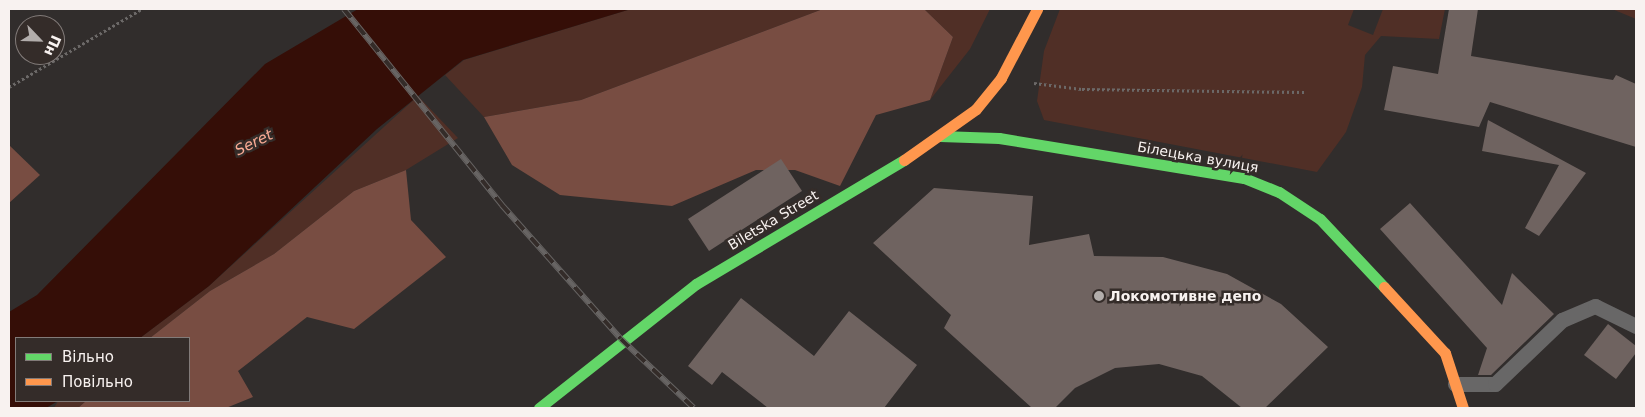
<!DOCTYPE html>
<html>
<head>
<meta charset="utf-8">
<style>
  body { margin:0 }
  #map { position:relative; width:1645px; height:417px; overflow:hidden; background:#312d2c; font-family:"DejaVu Sans",sans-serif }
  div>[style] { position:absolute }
  .green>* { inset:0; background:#502f26 }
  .forest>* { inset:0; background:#784d42 }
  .water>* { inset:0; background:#350e07 }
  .building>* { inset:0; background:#6f6360 }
  .path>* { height:3px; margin-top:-1.5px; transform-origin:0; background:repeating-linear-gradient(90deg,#6c6968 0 2.5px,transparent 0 5px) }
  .lane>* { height:15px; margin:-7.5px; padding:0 7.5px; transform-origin:7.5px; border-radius:7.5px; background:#686767 }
  .fast>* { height:11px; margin:-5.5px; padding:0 5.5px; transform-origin:5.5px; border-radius:5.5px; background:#63d668 }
  .slow>* { height:11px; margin:-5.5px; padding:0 5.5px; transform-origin:5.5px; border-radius:5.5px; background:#ff974d }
  .rail>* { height:5.5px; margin-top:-2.75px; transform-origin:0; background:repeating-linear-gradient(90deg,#342c29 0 11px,#676463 0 22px); box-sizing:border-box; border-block:1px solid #676463 }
  .dots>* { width:14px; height:14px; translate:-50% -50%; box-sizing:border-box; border:2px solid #342c29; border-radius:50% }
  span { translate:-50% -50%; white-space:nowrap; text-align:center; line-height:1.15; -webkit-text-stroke:5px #342c29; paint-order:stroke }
  .street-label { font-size:14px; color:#f8f2f0 }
  .poi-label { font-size:14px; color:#f8f2f0; font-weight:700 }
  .left { translate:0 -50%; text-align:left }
  .water-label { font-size:15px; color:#f9aa94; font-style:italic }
  .frame { position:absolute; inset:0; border:10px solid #f8f2f0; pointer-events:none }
  .legend { position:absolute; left:15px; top:337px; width:175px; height:65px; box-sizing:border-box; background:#342c29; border:1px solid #827b79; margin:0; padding:6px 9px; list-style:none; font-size:15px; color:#f8f2f0 }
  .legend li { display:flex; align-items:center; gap:10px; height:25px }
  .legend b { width:25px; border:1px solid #827b79 }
  .north { position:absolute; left:15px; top:15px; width:50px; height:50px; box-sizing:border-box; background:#342c29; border:1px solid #827b79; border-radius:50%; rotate:114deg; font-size:14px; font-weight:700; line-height:20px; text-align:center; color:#f8f2f0 }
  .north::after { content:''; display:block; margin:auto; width:18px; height:22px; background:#b2adab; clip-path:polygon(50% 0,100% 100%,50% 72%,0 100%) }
</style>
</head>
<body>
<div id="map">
  <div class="green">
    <i style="clip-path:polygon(631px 9px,823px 9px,581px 100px,484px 117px,445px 75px,464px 60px)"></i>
    <i style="clip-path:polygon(924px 9px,990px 9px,970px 49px,930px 100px,953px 37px)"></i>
    <i style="clip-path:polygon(1060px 9px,1354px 9px,1348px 25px,1373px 35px,1383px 9px,1445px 9px,1439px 39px,1381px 36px,1365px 55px,1362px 87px,1346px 132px,1317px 172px,1044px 120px,1037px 101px,1044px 51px)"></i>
    <i style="clip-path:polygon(1612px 9px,1636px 9px,1636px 19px)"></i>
    <i style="clip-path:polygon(418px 96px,458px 138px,406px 170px,354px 191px,274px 254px,210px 291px,150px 338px,140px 338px,209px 286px)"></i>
    <i style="clip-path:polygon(58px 401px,86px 401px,78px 408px,54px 408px)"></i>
  </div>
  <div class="forest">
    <i style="clip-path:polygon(823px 9px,924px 9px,953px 37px,930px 100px,876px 115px,840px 186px,795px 170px,756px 170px,672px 206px,560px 195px,512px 165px,484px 117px,581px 100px)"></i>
    <i style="clip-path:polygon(9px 145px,40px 175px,9px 203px)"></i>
    <i style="clip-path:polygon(406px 170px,411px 220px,446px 257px,354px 329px,307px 317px,238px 371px,253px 397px,226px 408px,78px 408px,86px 401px,189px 401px,189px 338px,150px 338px,210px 291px,274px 254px,354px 191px)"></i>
  </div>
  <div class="water">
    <i style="clip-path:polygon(358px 9px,631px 9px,463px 60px,377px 129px,209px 286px,140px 338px,16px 338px,16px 401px,58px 401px,46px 408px,9px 408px,9px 312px,37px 295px,265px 64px)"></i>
  </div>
  <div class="building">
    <i style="clip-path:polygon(1449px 9px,1478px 9px,1471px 56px,1613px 80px,1616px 75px,1636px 84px,1636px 147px,1490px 102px,1479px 127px,1384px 110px,1393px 66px,1438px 74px)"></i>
    <i style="clip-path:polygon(1488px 120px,1586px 173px,1539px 236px,1525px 228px,1559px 165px,1482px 151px)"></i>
    <i style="clip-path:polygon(781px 159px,802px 191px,709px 251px,688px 219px)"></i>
    <i style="clip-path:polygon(934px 188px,1033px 196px,1029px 245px,1089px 234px,1094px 256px,1163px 257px,1227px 274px,1281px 304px,1328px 347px,1265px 408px,1242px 408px,1202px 376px,1159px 364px,1115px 368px,1075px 388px,1055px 408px,1032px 408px,944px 328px,951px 315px,873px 243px)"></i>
    <i style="clip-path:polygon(1410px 203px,1502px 305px,1512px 273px,1554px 314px,1491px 375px,1478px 375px,1487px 348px,1380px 229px)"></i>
    <i style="clip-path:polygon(741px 298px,814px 356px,849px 311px,917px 365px,884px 408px,768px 408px,722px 372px,712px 385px,688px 366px)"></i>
    <i style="clip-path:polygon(1608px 324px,1636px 346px,1636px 353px,1616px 379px,1584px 355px)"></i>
  </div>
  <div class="path">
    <i style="left:1034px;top:83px;width:48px;rotate:7.1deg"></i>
    <i style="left:1082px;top:89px;width:223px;rotate:0.8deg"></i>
    <i style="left:9px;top:87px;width:154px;rotate:-30.4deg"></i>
  </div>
  <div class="lane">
    <i style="left:1455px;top:384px;width:40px"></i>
    <i style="left:1495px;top:384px;width:93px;rotate:-43.7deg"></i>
    <i style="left:1562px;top:320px;width:36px;rotate:-23deg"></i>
    <i style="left:1595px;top:306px;width:46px;rotate:26deg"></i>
  </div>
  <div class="fast">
    <i style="left:940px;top:136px;width:59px;rotate:1.9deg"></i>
    <i style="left:999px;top:138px;width:248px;rotate:9.3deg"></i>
    <i style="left:1244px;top:178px;width:38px;rotate:22deg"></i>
    <i style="left:1279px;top:192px;width:49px;rotate:33.4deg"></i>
    <i style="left:1320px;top:219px;width:93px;rotate:46.7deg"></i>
    <i style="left:539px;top:408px;width:200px;rotate:-38.3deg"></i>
    <i style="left:696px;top:284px;width:242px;rotate:-30.8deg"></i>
  </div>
  <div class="slow">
    <i style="left:904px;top:160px;width:88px;rotate:-35.3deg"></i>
    <i style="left:976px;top:109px;width:40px;rotate:-51deg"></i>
    <i style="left:1001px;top:78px;width:78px;rotate:-62.4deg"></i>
    <i style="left:1384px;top:287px;width:90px;rotate:47.3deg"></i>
    <i style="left:1445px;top:353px;width:58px;rotate:71.9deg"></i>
  </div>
  <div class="rail">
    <i style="left:344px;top:9px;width:252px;rotate:51.1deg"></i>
    <i style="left:502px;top:205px;width:179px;rotate:48.4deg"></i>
    <i style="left:621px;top:339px;width:100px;rotate:43.4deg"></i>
  </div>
  <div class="dots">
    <i style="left:1099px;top:296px;background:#b2adab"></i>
  </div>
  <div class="street-label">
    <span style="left:1198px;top:157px;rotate:10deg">Білецька вулиця</span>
    <span style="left:773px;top:220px;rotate:-31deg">Biletska Street</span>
  </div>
  <div class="poi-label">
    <span class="left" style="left:1109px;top:296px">Локомотивне депо</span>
  </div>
  <div class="water-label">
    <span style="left:254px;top:143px;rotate:-26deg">Seret</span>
  </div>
  <div class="frame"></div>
  <ul class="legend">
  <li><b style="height:6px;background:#63d668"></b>Вільно</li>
  <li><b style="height:6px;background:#ff974d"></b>Повільно</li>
  </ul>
  <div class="north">Пн</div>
</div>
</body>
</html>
